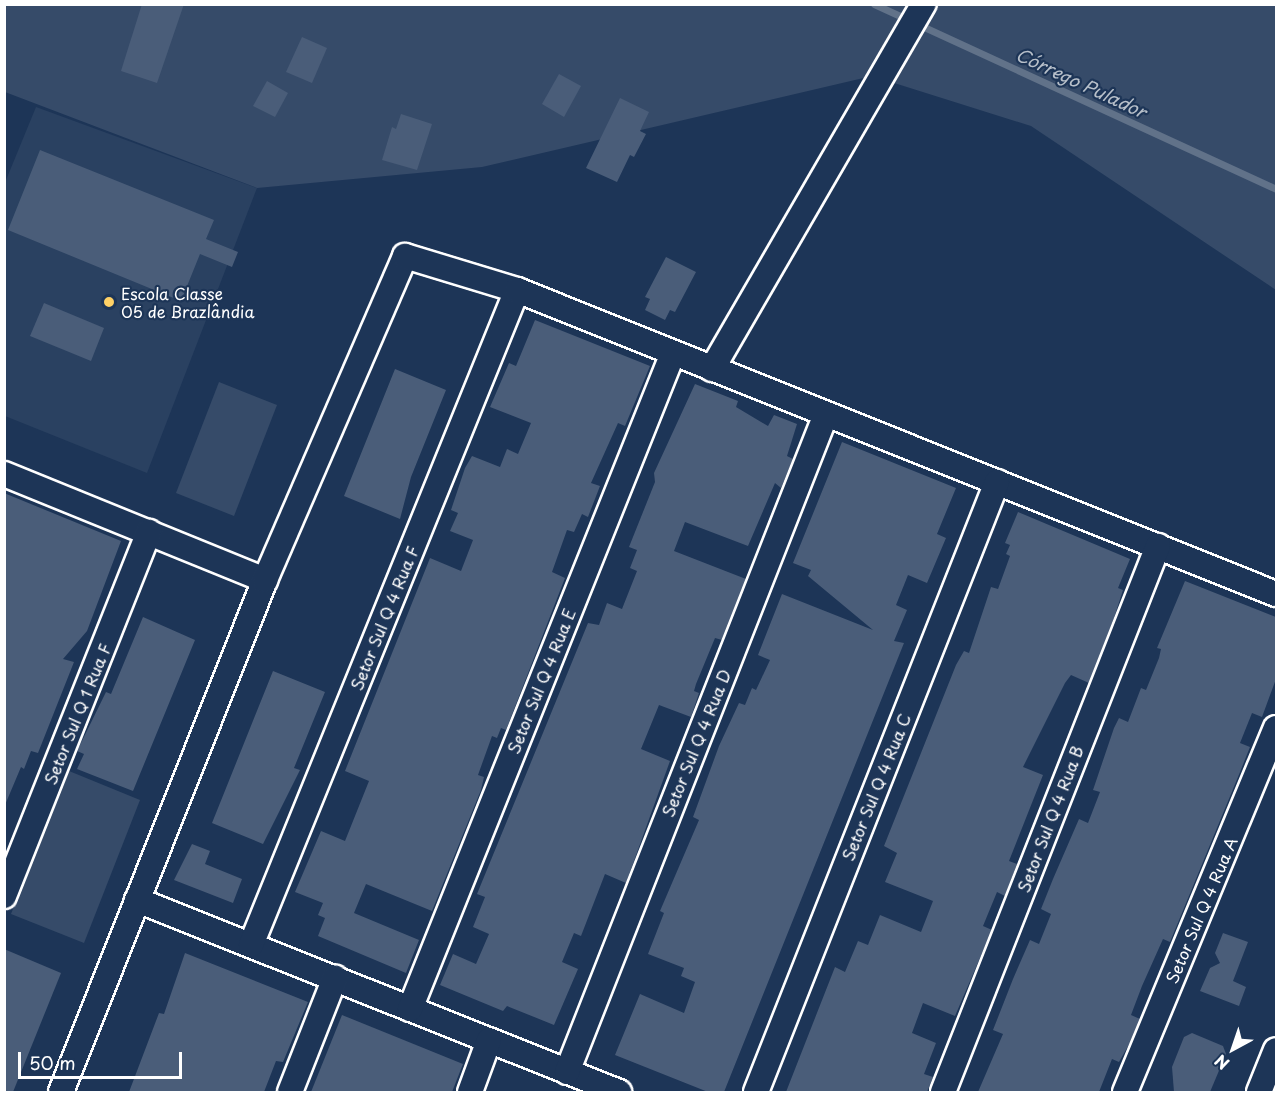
<!DOCTYPE html>
<html>
<head>
<meta charset="utf-8">
<style>
  body { margin:0 }
  #map { position:relative; width:1281px; height:1097px; overflow:hidden; background:#1d3557; font-family:"Playpen Sans",sans-serif }
  div>[style] { position:absolute }
  .built>* { inset:0; background:#2a4161 }
  .green>* { inset:0; background:#364b69 }
  .stream>* { height:7px; margin:-3.5px; padding:0 3.5px; transform-origin:3.5px; border-radius:3.5px; background:#617289 }
  .building>* { inset:0; background:#4a5d79 }
  .roads { filter:drop-shadow(2px 0 #fff) drop-shadow(-2px 0 #fff) drop-shadow(0 2px #fff) drop-shadow(0 -2px #fff) }
  .street>* { height:24px; margin:-12px; padding:0 12px; transform-origin:12px; border-radius:12px; background:#1d3557 }
  .dots>* { width:16px; height:16px; translate:-50% -50%; box-sizing:border-box; border:3px solid #1d3557; border-radius:50% }
  span { translate:-50% -50%; white-space:nowrap; text-align:center; line-height:1.15; -webkit-text-stroke:4.5px #1d3557; paint-order:stroke }
  .poi-label { font-size:16px; color:#fff }
  .left { translate:0 -50%; text-align:left }
  .street-label { font-size:16px; color:#fff }
  .water-label { font-size:18px; color:#b8c0ca; font-style:italic }
  .frame { position:absolute; inset:0; border:6px solid #fff; pointer-events:none }
  .north { position:absolute; left:1203px; top:1019px; width:60px; height:60px; -webkit-text-stroke:4px #1d3557; paint-order:stroke; rotate:220deg; font-size:16px; font-weight:700; line-height:24px; text-align:center; color:#fff }
  .north::after { content:''; display:block; margin:auto; width:21px; height:27px; background:#fff; clip-path:polygon(50% 0,100% 100%,50% 72%,0 100%) }
  .scale { position:absolute; left:18px; top:1052px; width:164px; height:27px; box-sizing:border-box; border:3px solid #fff; border-top:0; padding-left:8px; font-size:18px; line-height:21px; white-space:nowrap; color:#fff; -webkit-text-stroke:4px #1d3557; paint-order:stroke }
</style>
</head>
<body>
<div id="map">
  <div class="built">
    <i style="clip-path:polygon(36px 107px,257px 188px,147px 473px,5px 416px,4px 185px)"></i>
  </div>
  <div class="green">
    <i style="clip-path:polygon(5px 5px,1276px 5px,1276px 290px,1031px 126px,872px 76px,482px 167px,257px 188px,5px 92px)"></i>
    <i style="clip-path:polygon(219px 382px,277px 405px,234px 516px,176px 493px)"></i>
    <i style="clip-path:polygon(69px 771px,140px 800px,84px 943px,11px 914px)"></i>
  </div>
  <div class="stream">
    <i style="left:874px;top:4px;width:443px;rotate:24.7deg"></i>
  </div>
  <div class="building">
    <i style="clip-path:polygon(142px 4px,184px 4px,157px 83px,121px 71px)"></i>
    <i style="clip-path:polygon(302px 37px,327px 48px,312px 83px,286px 72px)"></i>
    <i style="clip-path:polygon(559px 74px,581px 86px,564px 117px,542px 104px)"></i>
    <i style="clip-path:polygon(267px 81px,288px 93px,275px 117px,253px 106px)"></i>
    <i style="clip-path:polygon(620px 98px,649px 112px,640px 131px,646px 134px,634px 157px,630px 155px,617px 182px,586px 168px)"></i>
    <i style="clip-path:polygon(401px 114px,432px 124px,417px 170px,382px 160px,392px 127px,396px 129px)"></i>
    <i style="clip-path:polygon(40px 150px,214px 220px,206px 239px,238px 252px,232px 267px,200px 254px,181px 301px,8px 230px)"></i>
    <i style="clip-path:polygon(666px 257px,696px 272px,675px 312px,670px 310px,665px 320px,645px 310px,650px 299px,645px 297px)"></i>
    <i style="clip-path:polygon(44px 303px,104px 328px,91px 361px,30px 336px)"></i>
    <i style="clip-path:polygon(535px 320px,650px 366px,625px 426px,618px 423px,591px 483px,600px 486px,588px 517px,582px 514px,574px 532px,567px 530px,552px 572px,565px 578px,506px 730px,501px 728px,497px 738px,492px 736px,478px 775px,484px 777px,481px 790px,432px 911px,366px 884px,354px 913px,419px 940px,406px 973px,318px 936px,325px 918px,318px 915px,323px 903px,295px 892px,321px 831px,345px 841px,369px 781px,345px 771px,430px 558px,461px 571px,473px 540px,450px 531px,458px 513px,451px 510px,465px 468px,472px 456px,500px 467px,507px 449px,518px 454px,531px 423px,490px 407px,509px 363px,516px 366px)"></i>
    <i style="clip-path:polygon(395px 369px,446px 390px,411px 477px,400px 519px,344px 496px)"></i>
    <i style="clip-path:polygon(695px 384px,738px 401px,736px 407px,768px 426px,774px 415px,797px 424px,787px 456px,793px 459px,781px 488px,775px 483px,748px 546px,685px 522px,674px 551px,746px 579px,722px 640px,715px 638px,696px 684px,694px 691px,699px 693px,691px 717px,659px 705px,641px 749px,670px 761px,626px 883px,605px 874px,581px 936px,574px 933px,562px 962px,578px 969px,554px 1025px,507px 1006px,503px 1011px,440px 985px,453px 954px,476px 964px,489px 934px,473px 927px,485px 897px,477px 894px,588px 623px,599px 625px,607px 603px,622px 609px,637px 571px,630px 568px,637px 550px,629px 547px,655px 482px,654px 473px)"></i>
    <i style="clip-path:polygon(842px 442px,956px 488px,937px 534px,946px 538px,927px 583px,908px 575px,896px 605px,907px 610px,894px 641px,904px 643px,724px 1092px,708px 1092px,615px 1055px,640px 994px,684px 1013px,695px 982px,681px 976px,684px 968px,648px 954px,664px 913px,660px 911px,699px 820px,693px 817px,719px 746px,739px 703px,745px 705px,752px 688px,756px 690px,770px 660px,758px 655px,782px 594px,873px 630px,808px 576px,811px 570px,793px 563px)"></i>
    <i style="clip-path:polygon(4px 493px,121px 541px,87px 631px,63px 659px,74px 662px,38px 753px,31px 751px,24px 769px,21px 767px,5px 805px)"></i>
    <i style="clip-path:polygon(1018px 512px,1130px 559px,1118px 588px,1123px 590px,1113px 621px,1089px 683px,1071px 675px,1065px 683px,1023px 767px,1043px 775px,1009px 861px,1017px 864px,1005px 896px,997px 892px,983px 926px,992px 930px,955px 1016px,923px 1003px,912px 1033px,936px 1043px,924px 1074px,933px 1077px,927px 1092px,786px 1092px,835px 967px,845px 972px,858px 941px,868px 945px,880px 915px,921px 932px,933px 901px,885px 882px,897px 853px,884px 846px,956px 665px,964px 651px,969px 653px,991px 587px,998px 589px,1010px 556px,1006px 554px,1010px 545px,1005px 543px)"></i>
    <i style="clip-path:polygon(1185px 581px,1276px 617px,1276px 679px,1262px 717px,1252px 713px,1240px 743px,1250px 747px,1238px 777px,1170px 942px,1163px 939px,1142px 986px,1131px 1015px,1140px 1019px,1131px 1041px,1119px 1062px,1112px 1059px,1099px 1092px,978px 1092px,1003px 1034px,993px 1030px,1013px 979px,1030px 940px,1039px 944px,1051px 914px,1041px 909px,1053px 879px,1079px 819px,1088px 823px,1100px 792px,1093px 790px,1114px 728px,1119px 718px,1128px 722px,1141px 688px,1146px 690px,1159px 658px,1161px 649px,1157px 648px)"></i>
    <i style="clip-path:polygon(143px 617px,195px 640px,133px 791px,77px 769px,84px 754px,77px 751px,106px 692px,111px 694px)"></i>
    <i style="clip-path:polygon(273px 671px,325px 692px,294px 768px,300px 770px,263px 844px,212px 823px)"></i>
    <i style="clip-path:polygon(192px 844px,210px 851px,205px 864px,242px 879px,233px 903px,174px 880px)"></i>
    <i style="clip-path:polygon(1223px 933px,1248px 942px,1233px 981px,1246px 987px,1239px 1006px,1200px 991px,1210px 968px,1220px 963px,1215px 953px)"></i>
    <i style="clip-path:polygon(4px 949px,61px 973px,13px 1092px,4px 1092px)"></i>
    <i style="clip-path:polygon(185px 953px,308px 1002px,283px 1062px,276px 1061px,264px 1092px,129px 1092px,159px 1013px,164px 1014px)"></i>
    <i style="clip-path:polygon(342px 1015px,463px 1064px,452px 1092px,311px 1092px)"></i>
    <i style="clip-path:polygon(1192px 1033px,1223px 1046px,1226px 1054px,1210px 1092px,1174px 1092px,1172px 1067px,1184px 1037px)"></i>
  </div>
  <div class="roads">
    <div class="street">
      <i style="left:712px;top:369px;width:422px;rotate:-59.9deg"></i>
      <i style="left:4px;top:474px;width:282px;rotate:22.1deg"></i>
      <i style="left:4px;top:896px;width:392px;rotate:-68.3deg"></i>
      <i style="left:137px;top:900px;width:519px;rotate:21.72deg"></i>
      <i style="left:251px;top:945px;width:707px;rotate:-67.9deg"></i>
      <i style="left:410px;top:1009px;width:707px;rotate:-68.15deg"></i>
      <i style="left:567px;top:1072px;width:707px;rotate:-68.51deg"></i>
      <i style="left:61px;top:1092px;width:551px;rotate:-68.28deg"></i>
      <i style="left:265px;top:580px;width:353px;rotate:-66.6deg"></i>
      <i style="left:405px;top:256px;width:117px;rotate:16.9deg"></i>
      <i style="left:517px;top:290px;width:818px;rotate:21.83deg"></i>
      <i style="left:290px;top:1092px;width:123px;rotate:-68.5deg"></i>
      <i style="left:470px;top:1092px;width:55px;rotate:-69.9deg"></i>
      <i style="left:756px;top:1092px;width:656px;rotate:-68.44deg"></i>
      <i style="left:943px;top:1092px;width:587px;rotate:-68.51deg"></i>
      <i style="left:1125px;top:1092px;width:394px;rotate:-67.5deg"></i>
      <i style="left:1259px;top:1092px;width:45px;rotate:-68deg"></i>
    </div>
  </div>
  <div class="dots">
    <i style="left:109px;top:302px;background:#ffd166"></i>
  </div>
  <div class="poi-label">
    <span class="left" style="left:121px;top:302px">Escola Classe<br>05 de Brazlândia</span>
  </div>
  <div class="street-label">
    <span style="left:384px;top:618px;rotate:-68deg">Setor Sul Q 4 Rua F</span>
    <span style="left:541px;top:681px;rotate:-68deg">Setor Sul Q 4 Rua E</span>
    <span style="left:77px;top:714px;rotate:-68deg">Setor Sul Q 1 Rua F</span>
    <span style="left:696px;top:743px;rotate:-68deg">Setor Sul Q 4 Rua D</span>
    <span style="left:876px;top:787px;rotate:-68deg">Setor Sul Q 4 Rua C</span>
    <span style="left:1050px;top:819px;rotate:-69deg">Setor Sul Q 4 Rua B</span>
    <span style="left:1201px;top:910px;rotate:-67deg">Setor Sul Q 4 Rua A</span>
  </div>
  <div class="water-label">
    <span style="left:1081px;top:83px;rotate:25deg">Córrego Pulador</span>
  </div>
  <div class="frame"></div>
  <div class="north">N</div>
  <div class="scale">50 m</div>
</div>
</body>
</html>
